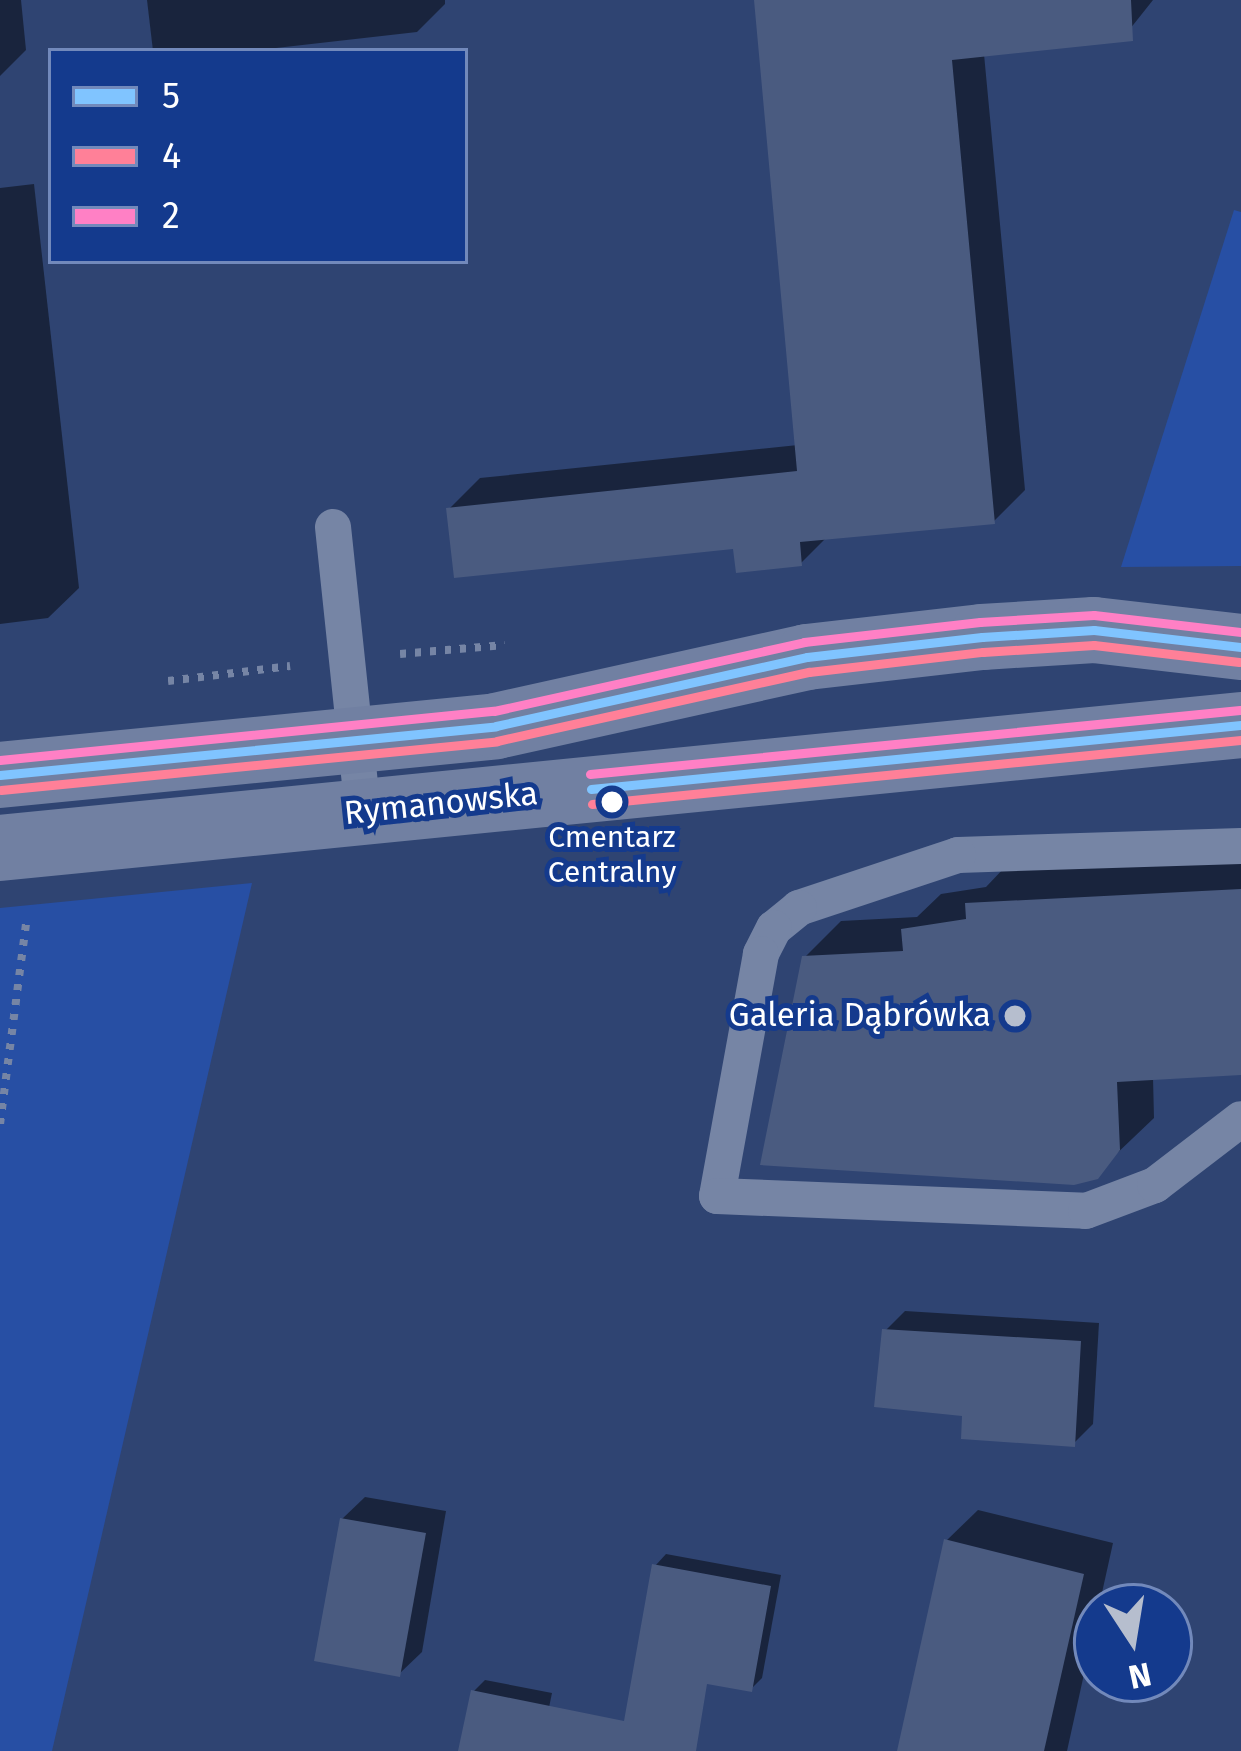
<!DOCTYPE html>
<html>
<head>
<meta charset="utf-8">
<style>
  body { margin:0 }
  #map { position:relative; width:1241px; height:1751px; overflow:hidden; background:#2f4472; font-family:"Fira Sans",sans-serif }
  div>[style] { position:absolute }
  .green>* { inset:0; background:#274fa4 }
  .shadow>* { inset:0; background:#0007 }
  .building>* { inset:0; background:#4a5b80 }
  .path>* { height:8px; margin-top:-4px; transform-origin:0; background:repeating-linear-gradient(90deg,#7685a5 0 6px,transparent 0 15px) }
  .service>* { height:36px; margin:-18px; padding:0 18px; transform-origin:18px; border-radius:18px; background:#7685a5 }
  .secondary>* { height:66px; margin:-33px; padding:0 33px; transform-origin:33px; border-radius:33px; background:#7180a2 }
  .bus-1>* { height:9px; margin:-4.5px; padding:0 4.5px; transform-origin:4.5px; border-radius:4.5px; background:#80c4ff }
  .bus-2>* { height:9px; margin:-4.5px; padding:0 4.5px; transform-origin:4.5px; border-radius:4.5px; background:#ff8098 }
  .bus-3>* { height:9px; margin:-4.5px; padding:0 4.5px; transform-origin:4.5px; border-radius:4.5px; background:#ff80c5 }
  .dots>* { width:33px; height:33px; translate:-50% -50%; box-sizing:border-box; border:6px solid #143a8d; border-radius:50% }
  span { translate:-50% -50%; white-space:nowrap; text-align:center; line-height:1.15; -webkit-text-stroke:10px #143a8d; paint-order:stroke }
  .bus-label { font-size:30px; color:#fff }
  .street-label { font-size:33px; color:#fff }
  .poi-label { font-size:33px; color:#fff }
  .right { translate:-100% -50%; text-align:right }
  .legend { position:absolute; left:48px; top:48px; width:420px; height:216px; box-sizing:border-box; background:#143a8d; border:3px solid #7289bb; margin:0; padding:15px 21px; list-style:none; font-size:36px; color:#fff }
  .legend li { display:flex; align-items:center; gap:24px; height:60px }
  .legend b { width:60px; border:3px solid #7289bb }
  .north { position:absolute; left:1073px; top:1583px; width:120px; height:120px; box-sizing:border-box; background:#143a8d; border:3px solid #7289bb; border-radius:50%; rotate:168deg; font-size:33px; font-weight:700; line-height:48px; text-align:center; color:#fff }
  .north::after { content:''; display:block; margin:auto; width:42px; height:54px; background:#b6bece; clip-path:polygon(50% 0,100% 100%,50% 72%,0 100%) }
</style>
</head>
<body>
<div id="map">
  <div class="green">
    <i style="clip-path:polygon(1234px 210px,1241px 212px,1241px 566px,1121px 567px)"></i>
    <i style="clip-path:polygon(252px 883px,52px 1751px,0 1751px,0 908px)"></i>
  </div>
  <div class="shadow">
    <i style="clip-path:polygon(0 0,21px 0,26px 50px,0 76px)"></i>
    <i style="clip-path:polygon(147px 0,445px 0,445px 4px,417px 32px,249px 51px,153px 51px)"></i>
    <i style="clip-path:polygon(757px 0,1153px 0,1122px 39px,984px 54px,1025px 490px,994px 521px,828px 536px,800px 564px,736px 546px,449px 509px,480px 478px,798px 445px)"></i>
    <i style="clip-path:polygon(34px 184px,79px 588px,48px 618px,0 624px,0 188px)"></i>
    <i style="clip-path:polygon(1241px 858px,1241px 1072px,1153px 1077px,1154px 1118px,1090px 1179px,804px 958px,841px 921px,917px 917px,941px 894px,986px 887px,1005px 867px)"></i>
    <i style="clip-path:polygon(905px 1311px,1099px 1323px,1093px 1424px,1073px 1444px,965px 1413px,885px 1331px)"></i>
    <i style="clip-path:polygon(365px 1497px,446px 1511px,422px 1652px,399px 1674px,342px 1519px)"></i>
    <i style="clip-path:polygon(978px 1510px,1113px 1543px,1067px 1751px,900px 1751px,947px 1540px)"></i>
    <i style="clip-path:polygon(666px 1554px,781px 1575px,762px 1678px,751px 1689px,655px 1566px)"></i>
    <i style="clip-path:polygon(485px 1680px,552px 1693px,540px 1751px,461px 1751px,474px 1691px)"></i>
  </div>
  <div class="building">
    <i style="clip-path:polygon(754px 0,1131px 0,1133px 41px,952px 60px,995px 524px,800px 542px,802px 566px,736px 573px,733px 549px,454px 578px,446px 508px,797px 471px)"></i>
    <i style="clip-path:polygon(1241px 889px,1241px 1075px,1117px 1082px,1120px 1150px,1098px 1179px,1074px 1185px,760px 1165px,802px 956px,903px 951px,901px 929px,966px 919px,965px 903px)"></i>
    <i style="clip-path:polygon(882px 1329px,1081px 1341px,1075px 1447px,961px 1439px,962px 1416px,874px 1407px)"></i>
    <i style="clip-path:polygon(340px 1518px,426px 1533px,400px 1677px,314px 1661px)"></i>
    <i style="clip-path:polygon(944px 1539px,1084px 1574px,1044px 1751px,897px 1751px)"></i>
    <i style="clip-path:polygon(652px 1564px,771px 1586px,752px 1692px,707px 1684px,696px 1751px,458px 1751px,471px 1690px,624px 1721px)"></i>
  </div>
  <div class="path">
    <i style="left:400px;top:654px;width:105px;rotate:-4.9deg"></i>
    <i style="left:168px;top:681px;width:123px;rotate:-7deg"></i>
    <i style="left:0;top:1124px;width:209px;rotate:-82.6deg"></i>
  </div>
  <div class="service">
    <i style="left:333px;top:527px;width:287px;rotate:84deg"></i>
    <i style="left:1241px;top:846px;width:283px;rotate:178.2deg"></i>
    <i style="left:958px;top:855px;width:168px;rotate:161.6deg"></i>
    <i style="left:799px;top:908px;width:32px;rotate:141deg"></i>
    <i style="left:774px;top:928px;width:29px;rotate:117deg"></i>
    <i style="left:761px;top:954px;width:246px;rotate:100.3deg"></i>
    <i style="left:717px;top:1196px;width:369px;rotate:2.3deg"></i>
    <i style="left:1086px;top:1211px;width:74px;rotate:-20.6deg"></i>
    <i style="left:1155px;top:1185px;width:108px;rotate:-37.5deg"></i>
  </div>
  <div class="secondary">
    <i style="left:0;top:775px;width:498px;rotate:-5.6deg"></i>
    <i style="left:496px;top:726px;width:319px;rotate:-12.5deg"></i>
    <i style="left:807px;top:657px;width:176px;rotate:-6.5deg"></i>
    <i style="left:982px;top:637px;width:112px;rotate:-3.6deg"></i>
    <i style="left:1094px;top:630px;width:148px;rotate:6.6deg"></i>
    <i style="left:0;top:848px;width:1247px;rotate:-5.66deg"></i>
  </div>
  <div class="bus-1">
    <i style="left:0;top:775px;width:498px;rotate:-5.6deg"></i>
    <i style="left:496px;top:726px;width:319px;rotate:-12.5deg"></i>
    <i style="left:807px;top:657px;width:176px;rotate:-6.5deg"></i>
    <i style="left:982px;top:637px;width:112px;rotate:-3.6deg"></i>
    <i style="left:1094px;top:630px;width:148px;rotate:6.6deg"></i>
    <i style="left:591px;top:789px;width:653px;rotate:-5.62deg"></i>
  </div>
  <div class="bus-2">
    <i style="left:1px;top:790px;width:498px;rotate:-5.6deg"></i>
    <i style="left:497px;top:741px;width:320px;rotate:-12.5deg"></i>
    <i style="left:809px;top:672px;width:175px;rotate:-6.6deg"></i>
    <i style="left:983px;top:652px;width:111px;rotate:-3.6deg"></i>
    <i style="left:1094px;top:645px;width:146px;rotate:6.7deg"></i>
    <i style="left:592px;top:804px;width:652px;rotate:-5.63deg"></i>
  </div>
  <div class="bus-3">
    <i style="left:0;top:760px;width:496px;rotate:-5.7deg"></i>
    <i style="left:494px;top:711px;width:318px;rotate:-12.5deg"></i>
    <i style="left:804px;top:642px;width:177px;rotate:-6.5deg"></i>
    <i style="left:980px;top:622px;width:114px;rotate:-3.5deg"></i>
    <i style="left:1094px;top:615px;width:148px;rotate:6.6deg"></i>
    <i style="left:590px;top:774px;width:653px;rotate:-5.62deg"></i>
  </div>
  <div class="dots">
    <i style="left:612px;top:802px;background:#fff"></i>
    <i style="left:1015px;top:1016px;background:#b6bece"></i>
  </div>
  <div class="bus-label">
    <span style="left:612px;top:854px">Cmentarz<br>Centralny</span>
  </div>
  <div class="street-label">
    <span style="left:441px;top:804px;rotate:-6deg">Rymanowska</span>
  </div>
  <div class="poi-label">
    <span class="right" style="left:991px;top:1016px">Galeria Dąbrówka</span>
  </div>
  <ul class="legend">
  <li><b style="height:15px;background:#80c4ff"></b>5</li>
  <li><b style="height:15px;background:#ff8098"></b>4</li>
  <li><b style="height:15px;background:#ff80c5"></b>2</li>
  </ul>
  <div class="north">N</div>
</div>
</body>
</html>
